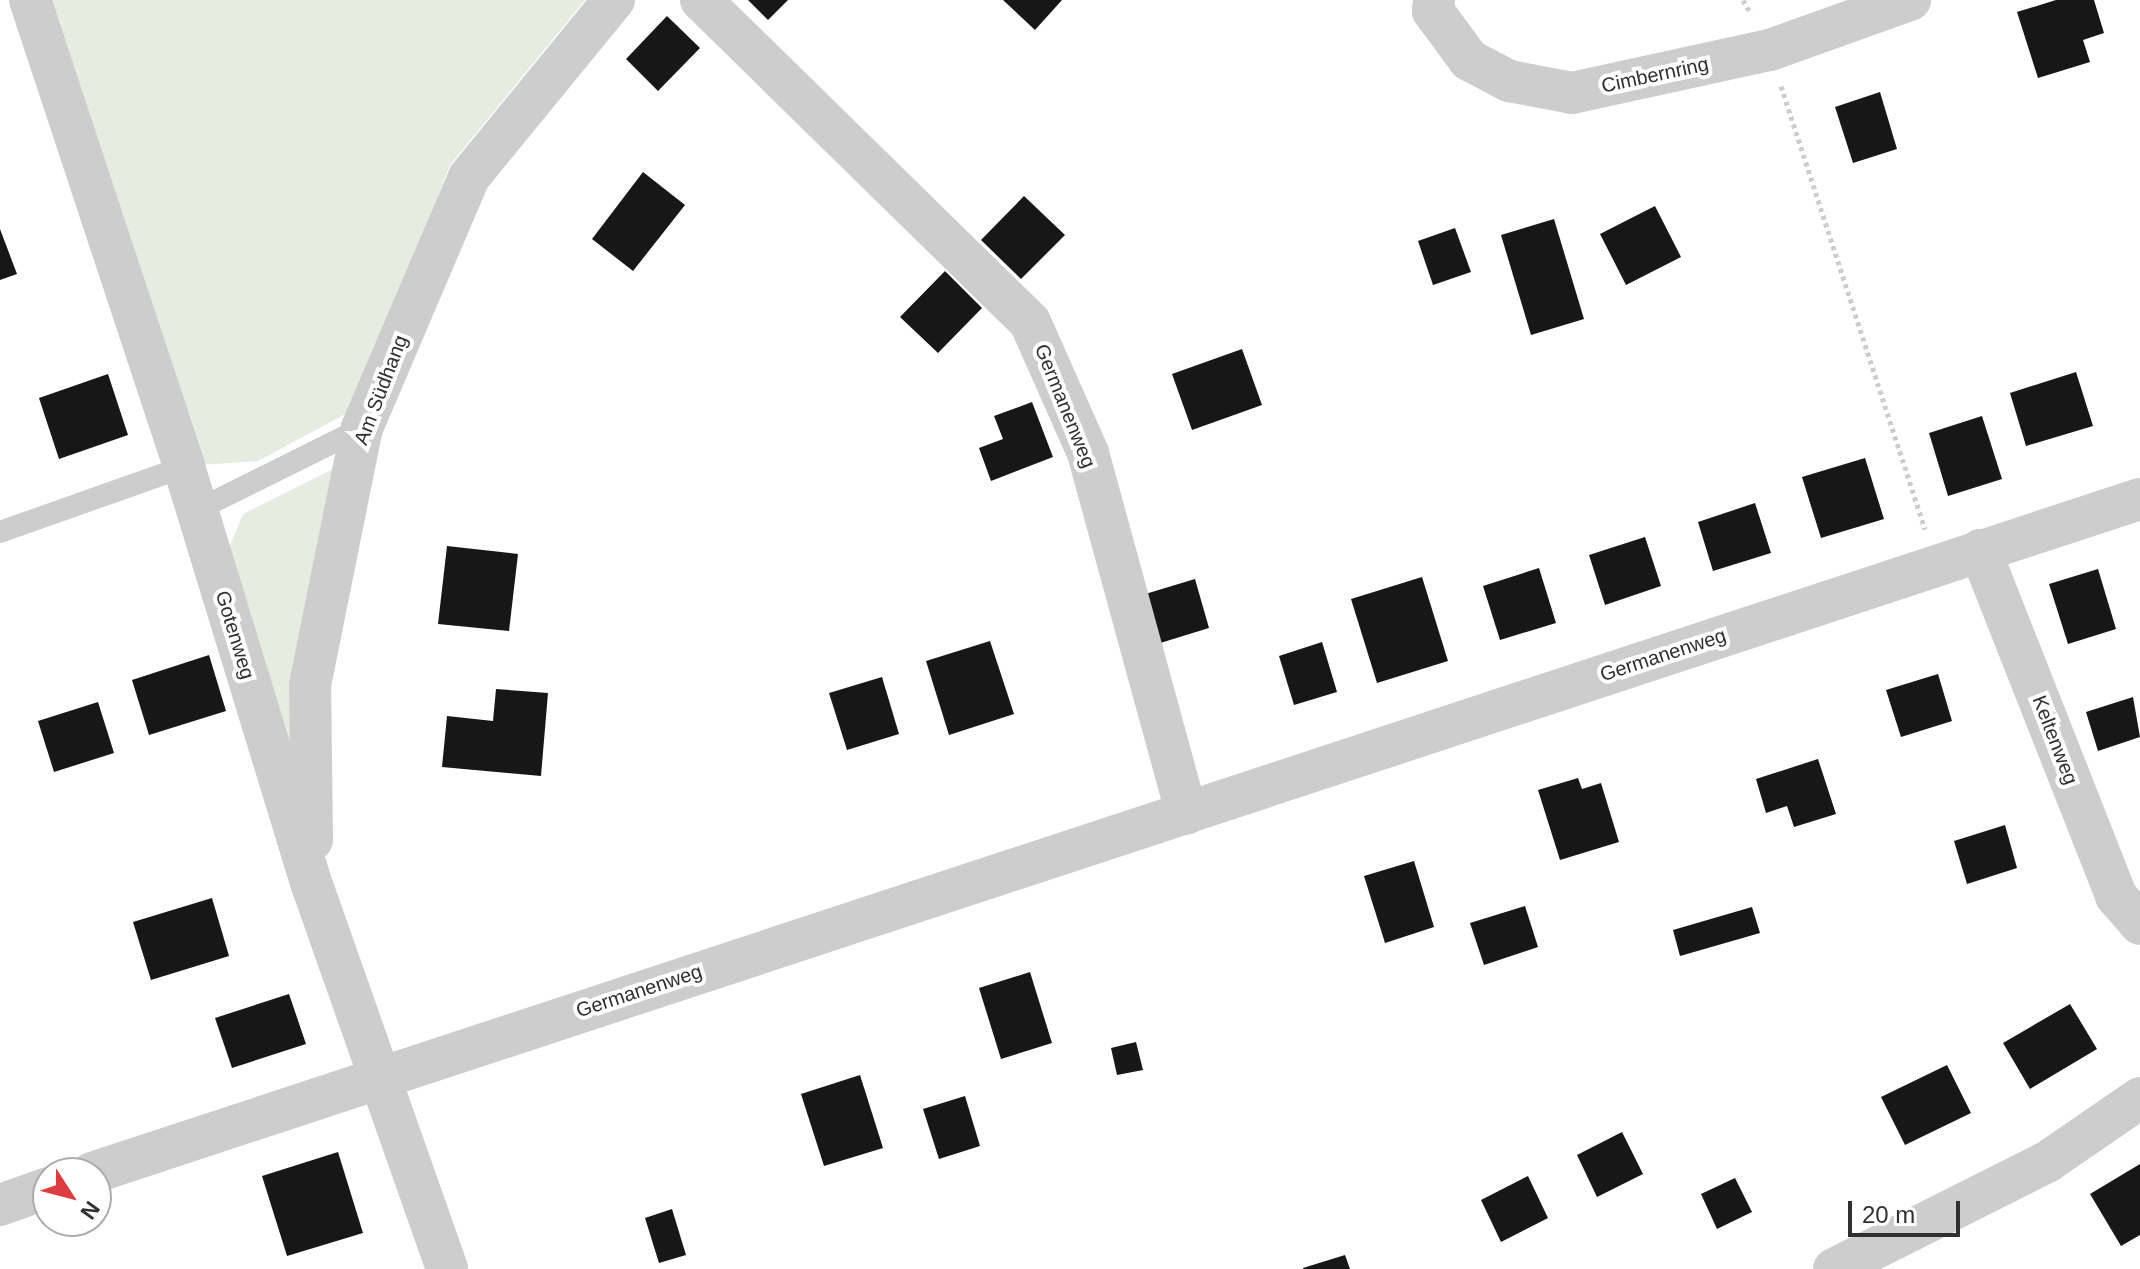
<!DOCTYPE html>
<html>
<head>
<meta charset="utf-8">
<style>
  body { margin:0 }
  #map { position:relative; width:2140px; height:1269px; overflow:hidden; background:#fff; font-family:Arial,sans-serif }
  div>[style] { position:absolute }
  .green>* { inset:0; background:#e6ecdf }
  .building>* { inset:0; background:#171717 }
  .path>* { height:5px; margin-top:-2.5px; transform-origin:0; background:repeating-linear-gradient(90deg,#cdcdcd 0 4px,transparent 0 8px) }
  .lane>* { height:22px; margin:-11px; padding:0 11px; transform-origin:11px; border-radius:11px; background:#cdcdcd }
  .street>* { height:42px; margin:-21px; padding:0 21px; transform-origin:21px; border-radius:21px; background:#cdcdcd }
  span { translate:-50% -50%; white-space:nowrap; text-align:center; line-height:1.15; -webkit-text-stroke:8px #fff; paint-order:stroke }
  .street-label { font-size:20px; color:#303030 }
  .north { position:absolute; left:32px; top:1157px; width:80px; height:80px; box-sizing:border-box; background:#fff; border:2px solid #acacac; border-radius:50%; rotate:126deg; font-size:22px; font-weight:700; line-height:32px; text-align:center; color:#303030 }
  .north::after { content:''; display:block; margin:auto; width:28px; height:36px; background:#dd3d40; clip-path:polygon(50% 0,100% 100%,50% 72%,0 100%) }
  .scale { position:absolute; left:1848px; top:1201px; width:112px; height:36px; box-sizing:border-box; border:4px solid #303030; border-top:0; padding-left:10px; font-size:24px; line-height:28px; white-space:nowrap; color:#303030; -webkit-text-stroke:6px #fff; paint-order:stroke }
</style>
</head>
<body>
<div id="map">
  <div class="green">
    <i style="clip-path:polygon(43px 0,585px 0,450px 165px,353px 410px,258px 461px,199px 465px)"></i>
    <i style="clip-path:polygon(345px 463px,298px 787px,229px 548px,243px 514px)"></i>
  </div>
  <div class="building">
    <i style="clip-path:polygon(748px 0,788px 0,768px 20px)"></i>
    <i style="clip-path:polygon(1003px 0,1062px 0,1035px 30px)"></i>
    <i style="clip-path:polygon(2056px 0,2094px 0,2104px 33px,2083px 40px,2090px 62px,2038px 78px,2017px 12px)"></i>
    <i style="clip-path:polygon(667px 16px,700px 48px,658px 91px,626px 59px)"></i>
    <i style="clip-path:polygon(1880px 92px,1897px 149px,1853px 163px,1835px 107px)"></i>
    <i style="clip-path:polygon(643px 172px,685px 205px,633px 271px,592px 239px)"></i>
    <i style="clip-path:polygon(1024px 196px,1065px 235px,1021px 279px,981px 240px)"></i>
    <i style="clip-path:polygon(1655px 206px,1681px 257px,1626px 285px,1600px 234px)"></i>
    <i style="clip-path:polygon(1554px 219px,1584px 319px,1531px 335px,1501px 235px)"></i>
    <i style="clip-path:polygon(1455px 228px,1471px 272px,1433px 285px,1418px 241px)"></i>
    <i style="clip-path:polygon(0 229px,17px 274px,0 280px)"></i>
    <i style="clip-path:polygon(945px 271px,982px 308px,938px 353px,900px 317px)"></i>
    <i style="clip-path:polygon(1242px 349px,1262px 405px,1192px 430px,1172px 374px)"></i>
    <i style="clip-path:polygon(2076px 372px,2093px 426px,2026px 446px,2010px 393px)"></i>
    <i style="clip-path:polygon(108px 374px,128px 435px,59px 459px,39px 398px)"></i>
    <i style="clip-path:polygon(1032px 402px,1053px 457px,991px 481px,979px 448px,1003px 439px,994px 416px)"></i>
    <i style="clip-path:polygon(1982px 416px,2002px 479px,1948px 496px,1929px 433px)"></i>
    <i style="clip-path:polygon(1865px 458px,1884px 519px,1821px 538px,1802px 477px)"></i>
    <i style="clip-path:polygon(1755px 503px,1771px 553px,1713px 571px,1698px 522px)"></i>
    <i style="clip-path:polygon(1645px 537px,1661px 586px,1605px 605px,1589px 555px)"></i>
    <i style="clip-path:polygon(447px 546px,518px 554px,509px 631px,438px 624px)"></i>
    <i style="clip-path:polygon(1539px 568px,1556px 623px,1500px 640px,1483px 586px)"></i>
    <i style="clip-path:polygon(2098px 569px,2116px 629px,2068px 644px,2049px 584px)"></i>
    <i style="clip-path:polygon(1422px 577px,1448px 661px,1377px 683px,1351px 599px)"></i>
    <i style="clip-path:polygon(1195px 579px,1209px 628px,1157px 644px,1142px 595px)"></i>
    <i style="clip-path:polygon(990px 641px,1014px 714px,949px 735px,926px 661px)"></i>
    <i style="clip-path:polygon(1322px 642px,1337px 692px,1294px 705px,1279px 656px)"></i>
    <i style="clip-path:polygon(209px 655px,226px 711px,149px 735px,132px 680px)"></i>
    <i style="clip-path:polygon(1938px 674px,1952px 721px,1901px 737px,1886px 690px)"></i>
    <i style="clip-path:polygon(882px 677px,899px 734px,847px 750px,829px 693px)"></i>
    <i style="clip-path:polygon(496px 689px,548px 693px,541px 776px,442px 767px,447px 716px,493px 721px)"></i>
    <i style="clip-path:polygon(2133px 697px,2140px 737px,2098px 751px,2086px 712px)"></i>
    <i style="clip-path:polygon(98px 702px,114px 753px,54px 772px,38px 721px)"></i>
    <i style="clip-path:polygon(1818px 759px,1836px 814px,1794px 827px,1787px 806px,1766px 813px,1756px 779px)"></i>
    <i style="clip-path:polygon(1578px 778px,1582px 789px,1601px 783px,1619px 842px,1560px 860px,1538px 790px)"></i>
    <i style="clip-path:polygon(2005px 825px,2017px 868px,1967px 884px,1954px 841px)"></i>
    <i style="clip-path:polygon(1414px 861px,1434px 927px,1385px 943px,1364px 876px)"></i>
    <i style="clip-path:polygon(212px 898px,229px 956px,151px 980px,133px 922px)"></i>
    <i style="clip-path:polygon(1525px 906px,1538px 947px,1484px 965px,1470px 923px)"></i>
    <i style="clip-path:polygon(1752px 907px,1760px 933px,1680px 956px,1673px 930px)"></i>
    <i style="clip-path:polygon(1030px 972px,1052px 1043px,1001px 1059px,979px 988px)"></i>
    <i style="clip-path:polygon(289px 994px,306px 1044px,232px 1068px,215px 1018px)"></i>
    <i style="clip-path:polygon(2070px 1004px,2097px 1049px,2030px 1089px,2003px 1043px)"></i>
    <i style="clip-path:polygon(1136px 1042px,1143px 1070px,1117px 1075px,1111px 1048px)"></i>
    <i style="clip-path:polygon(1947px 1065px,1971px 1113px,1905px 1145px,1881px 1097px)"></i>
    <i style="clip-path:polygon(860px 1075px,883px 1148px,824px 1166px,801px 1094px)"></i>
    <i style="clip-path:polygon(965px 1096px,980px 1146px,939px 1159px,923px 1109px)"></i>
    <i style="clip-path:polygon(1622px 1132px,1643px 1174px,1597px 1197px,1577px 1155px)"></i>
    <i style="clip-path:polygon(338px 1152px,363px 1233px,287px 1256px,262px 1176px)"></i>
    <i style="clip-path:polygon(2140px 1164px,2140px 1235px,2121px 1246px,2090px 1194px)"></i>
    <i style="clip-path:polygon(1528px 1176px,1548px 1218px,1501px 1242px,1481px 1200px)"></i>
    <i style="clip-path:polygon(1735px 1178px,1752px 1212px,1717px 1229px,1701px 1194px)"></i>
    <i style="clip-path:polygon(672px 1209px,686px 1255px,659px 1263px,645px 1218px)"></i>
    <i style="clip-path:polygon(1345px 1255px,1350px 1269px,1303px 1269px,1303px 1268px)"></i>
  </div>
  <div class="path">
    <i style="left:1743px;top:0;width:16px;rotate:60deg"></i>
    <i style="left:1781px;top:86px;width:466px;rotate:72deg"></i>
  </div>
  <div class="lane">
    <i style="left:197px;top:510px;width:184px;rotate:-26.4deg"></i>
    <i style="left:0;top:532px;width:195px;rotate:-19.5deg"></i>
  </div>
  <div class="street">
    <i style="left:30px;top:0;width:492px;rotate:71.7deg"></i>
    <i style="left:184px;top:467px;width:440px;rotate:73deg"></i>
    <i style="left:313px;top:888px;width:404px;rotate:70.6deg"></i>
    <i style="left:701px;top:0;width:460px;rotate:44.4deg"></i>
    <i style="left:1030px;top:322px;width:143px;rotate:66.1deg"></i>
    <i style="left:1088px;top:453px;width:374px;rotate:74.7deg"></i>
    <i style="left:1434px;top:0;width:11px;rotate:95deg"></i>
    <i style="left:1433px;top:11px;width:61px;rotate:53.7deg"></i>
    <i style="left:1469px;top:60px;width:45px;rotate:27.7deg"></i>
    <i style="left:1509px;top:81px;width:64px;rotate:10.8deg"></i>
    <i style="left:1572px;top:93px;width:203px;rotate:-12.3deg"></i>
    <i style="left:1770px;top:50px;width:149px;rotate:-19.7deg"></i>
    <i style="left:1980px;top:550px;width:372px;rotate:68.5deg"></i>
    <i style="left:2116px;top:896px;width:37px;rotate:49deg"></i>
    <i style="left:312px;top:840px;width:155px;rotate:-90.7deg"></i>
    <i style="left:310px;top:685px;width:262px;rotate:-78.6deg"></i>
    <i style="left:362px;top:428px;width:273px;rotate:-66.9deg"></i>
    <i style="left:469px;top:177px;width:229px;rotate:-50.7deg"></i>
    <i style="left:92px;top:1173px;width:2156px;rotate:-18.22deg"></i>
    <i style="left:0;top:1205px;width:51px;rotate:-19.5deg"></i>
    <i style="left:1834px;top:1269px;width:238px;rotate:-26.7deg"></i>
    <i style="left:2047px;top:1162px;width:113px;rotate:-34.5deg"></i>
  </div>
  <div class="street-label">
    <span style="left:1655px;top:75px;rotate:-12deg">Cimbernring</span>
    <span style="left:381px;top:390px;rotate:-69deg">Am Südhang</span>
    <span style="left:1065px;top:406px;rotate:68deg">Germanenweg</span>
    <span style="left:235px;top:635px;rotate:73deg">Gotenweg</span>
    <span style="left:1663px;top:655px;rotate:-18deg">Germanenweg</span>
    <span style="left:2055px;top:740px;rotate:69deg">Keltenweg</span>
    <span style="left:639px;top:991px;rotate:-18deg">Germanenweg</span>
  </div>
  <div class="north">N</div>
  <div class="scale">20 m</div>
</div>
</body>
</html>
